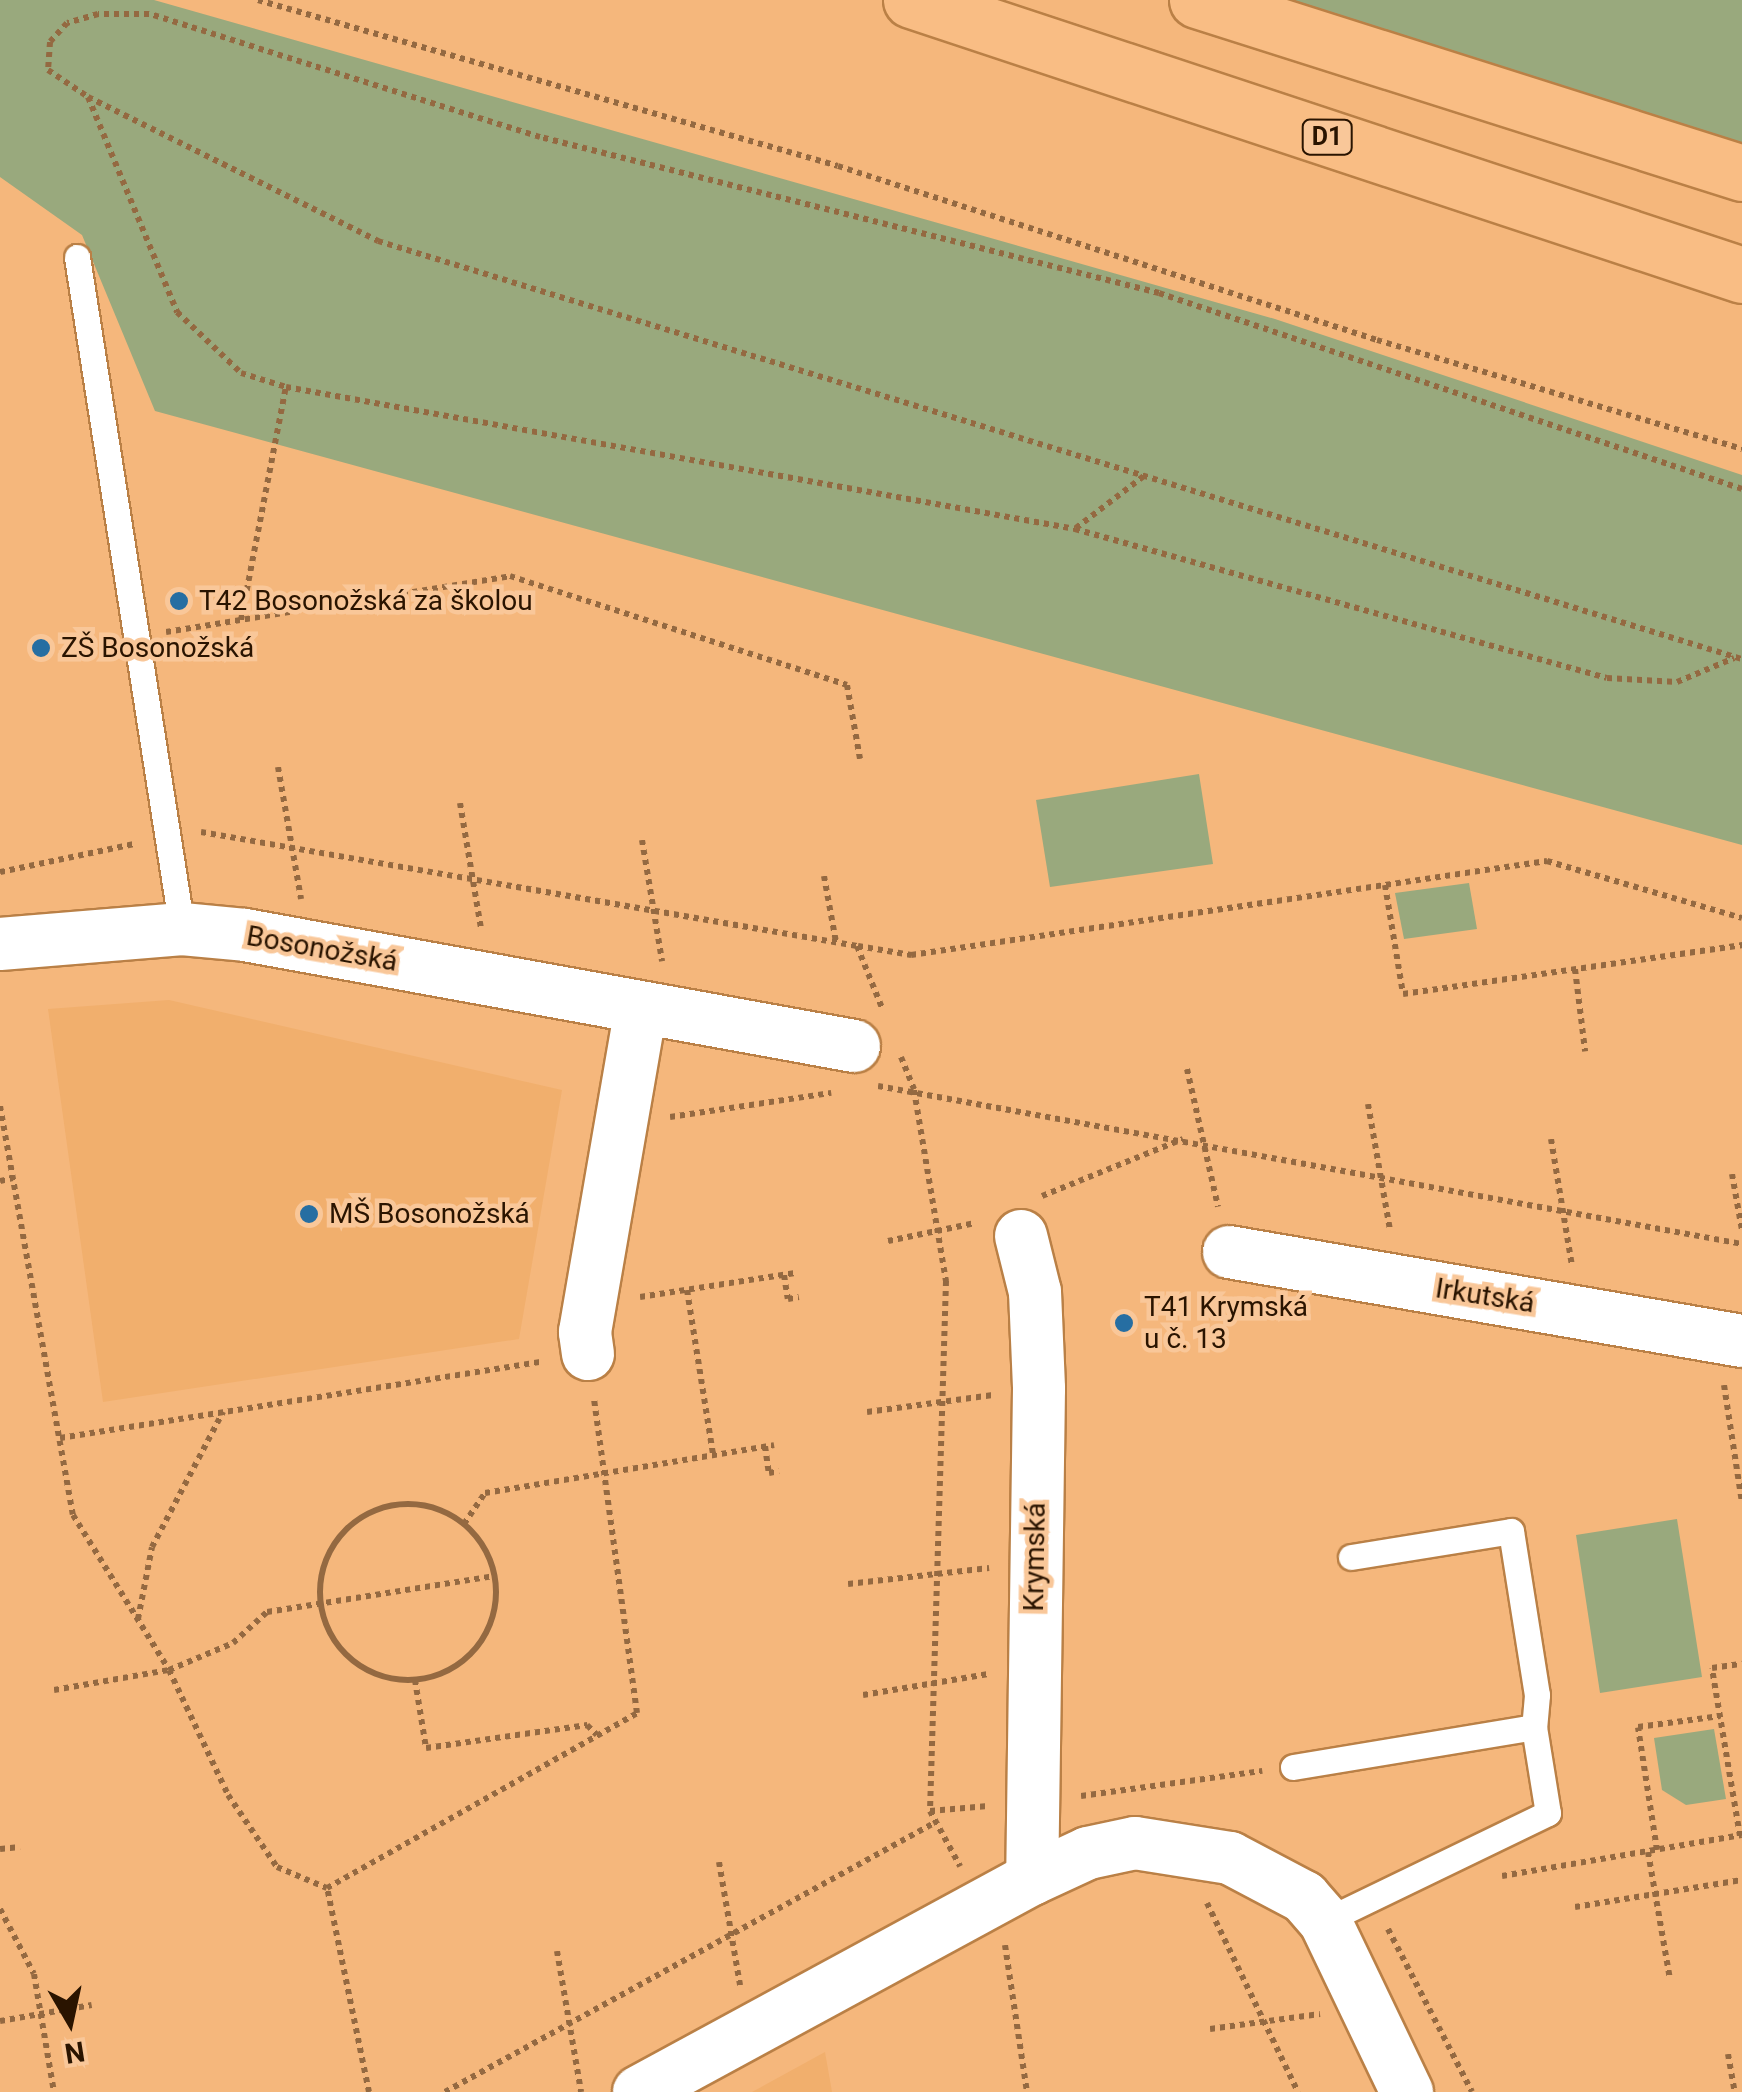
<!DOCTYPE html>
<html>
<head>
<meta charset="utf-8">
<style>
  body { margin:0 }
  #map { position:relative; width:1742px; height:2092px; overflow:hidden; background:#f5b77c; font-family:Roboto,sans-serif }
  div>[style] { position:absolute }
  .built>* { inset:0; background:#f1af6d }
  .green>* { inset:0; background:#99a97d }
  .path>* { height:6px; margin-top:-3px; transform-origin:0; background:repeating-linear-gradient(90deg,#946941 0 5px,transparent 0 10px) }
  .path>.ring { margin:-3px; padding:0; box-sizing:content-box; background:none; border:6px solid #946941; border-radius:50% }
  .roads { filter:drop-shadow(2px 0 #ba8046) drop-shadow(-2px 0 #ba8046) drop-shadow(0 2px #ba8046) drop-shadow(0 -2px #ba8046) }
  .service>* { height:25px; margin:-12.5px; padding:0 12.5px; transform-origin:12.5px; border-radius:12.5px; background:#fff }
  .minor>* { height:52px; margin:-26px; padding:0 26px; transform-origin:26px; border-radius:26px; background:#fff }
  .motorway>* { height:55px; margin:-27.5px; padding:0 27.5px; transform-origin:27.5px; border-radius:27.5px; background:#f9bd84 }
  .dots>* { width:28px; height:28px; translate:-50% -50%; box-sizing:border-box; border:5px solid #f9c799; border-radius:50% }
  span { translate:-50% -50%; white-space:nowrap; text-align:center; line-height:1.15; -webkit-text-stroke:9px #f9c799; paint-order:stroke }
  .shield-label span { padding:2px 8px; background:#f9c799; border:2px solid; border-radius:8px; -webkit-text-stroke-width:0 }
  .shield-label { font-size:25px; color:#2a1400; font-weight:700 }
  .poi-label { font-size:28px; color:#2a1400 }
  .left { translate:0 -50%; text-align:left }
  .street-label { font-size:28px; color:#2a1400 }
  .north { position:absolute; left:20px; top:1972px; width:100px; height:100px; -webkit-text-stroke:8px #f9c799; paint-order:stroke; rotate:171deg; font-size:28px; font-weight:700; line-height:40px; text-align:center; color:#2a1400 }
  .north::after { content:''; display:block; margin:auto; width:35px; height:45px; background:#2a1400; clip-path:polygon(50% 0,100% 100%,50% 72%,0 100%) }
</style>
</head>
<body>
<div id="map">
  <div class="built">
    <i style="clip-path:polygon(169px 1000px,562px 1090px,519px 1339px,103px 1402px,48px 1009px)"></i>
    <i style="clip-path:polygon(825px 2052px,832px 2092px,752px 2092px)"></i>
  </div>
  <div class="green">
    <i style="clip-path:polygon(0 0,154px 0,1275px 319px,1742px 475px,1742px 845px,155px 411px,82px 235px,0 177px)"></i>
    <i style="clip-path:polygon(1197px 0,1742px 0,1742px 173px)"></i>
    <i style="clip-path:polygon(1199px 774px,1213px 864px,1050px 887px,1036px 800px)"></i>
    <i style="clip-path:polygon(1469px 883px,1477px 929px,1404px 939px,1395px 893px)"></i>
    <i style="clip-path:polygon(1677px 1519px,1702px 1677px,1600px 1693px,1576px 1535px)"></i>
    <i style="clip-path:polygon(1714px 1729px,1726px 1799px,1686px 1805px,1662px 1790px,1654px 1738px)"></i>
  </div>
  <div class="path">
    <i style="left:258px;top:0;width:603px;rotate:15.97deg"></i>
    <i style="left:838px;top:166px;width:566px;rotate:17.89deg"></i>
    <i style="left:1377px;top:340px;width:381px;rotate:16.6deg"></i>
    <i style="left:88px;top:97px;width:233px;rotate:67.5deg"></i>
    <i style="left:177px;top:312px;width:88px;rotate:43.6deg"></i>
    <i style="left:241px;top:373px;width:47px;rotate:17.3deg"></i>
    <i style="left:1742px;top:489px;width:615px;rotate:-161.42deg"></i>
    <i style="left:1159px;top:293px;width:638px;rotate:-165.85deg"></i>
    <i style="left:540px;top:137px;width:410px;rotate:-162.5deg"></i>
    <i style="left:149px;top:14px;width:51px;rotate:180deg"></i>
    <i style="left:98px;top:14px;width:32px;rotate:164deg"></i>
    <i style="left:67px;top:23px;width:25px;rotate:132deg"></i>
    <i style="left:50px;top:42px;width:28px;rotate:94deg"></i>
    <i style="left:48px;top:70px;width:48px;rotate:34deg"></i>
    <i style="left:88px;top:97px;width:324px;rotate:26.4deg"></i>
    <i style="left:378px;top:241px;width:1427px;rotate:17.04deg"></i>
    <i style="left:1076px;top:528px;width:87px;rotate:-37.5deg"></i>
    <i style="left:241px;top:620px;width:237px;rotate:-79.1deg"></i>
    <i style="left:286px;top:387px;width:802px;rotate:10.2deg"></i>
    <i style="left:1075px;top:529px;width:552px;rotate:15.65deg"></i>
    <i style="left:1607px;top:678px;width:70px;rotate:3.3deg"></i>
    <i style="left:1677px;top:682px;width:62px;rotate:-22.8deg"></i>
    <i style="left:166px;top:632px;width:349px;rotate:-9.2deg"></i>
    <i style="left:510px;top:576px;width:354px;rotate:17.9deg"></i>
    <i style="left:847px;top:685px;width:75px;rotate:80deg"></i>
    <i style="left:278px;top:767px;width:134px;rotate:80.1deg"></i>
    <i style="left:460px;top:803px;width:128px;rotate:80.5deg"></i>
    <i style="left:201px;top:832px;width:666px;rotate:9.86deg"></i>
    <i style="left:857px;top:946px;width:67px;rotate:68deg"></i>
    <i style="left:642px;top:840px;width:123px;rotate:80.6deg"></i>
    <i style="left:0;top:872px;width:137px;rotate:-11.8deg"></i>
    <i style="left:824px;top:876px;width:67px;rotate:79.7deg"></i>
    <i style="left:1385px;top:885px;width:110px;rotate:80.6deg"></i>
    <i style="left:1403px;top:994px;width:343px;rotate:-8.2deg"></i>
    <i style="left:858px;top:946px;width:54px;rotate:9.6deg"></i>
    <i style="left:911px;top:955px;width:643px;rotate:-8.41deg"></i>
    <i style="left:1547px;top:861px;width:203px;rotate:16.3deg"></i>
    <i style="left:1575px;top:969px;width:83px;rotate:83deg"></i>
    <i style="left:901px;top:1057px;width:35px;rotate:68deg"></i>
    <i style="left:914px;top:1090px;width:194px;rotate:80.5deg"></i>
    <i style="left:946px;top:1281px;width:530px;rotate:91.73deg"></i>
    <i style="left:930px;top:1811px;width:63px;rotate:61.4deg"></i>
    <i style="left:1187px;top:1069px;width:141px;rotate:77.3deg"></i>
    <i style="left:878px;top:1086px;width:878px;rotate:10.36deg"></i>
    <i style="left:1368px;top:1104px;width:128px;rotate:80.1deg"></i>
    <i style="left:0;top:1106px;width:415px;rotate:79.9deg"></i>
    <i style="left:73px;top:1515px;width:182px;rotate:58.2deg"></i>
    <i style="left:169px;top:1670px;width:138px;rotate:64.7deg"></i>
    <i style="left:228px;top:1795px;width:87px;rotate:55.8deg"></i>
    <i style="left:277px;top:1867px;width:54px;rotate:22.8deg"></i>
    <i style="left:670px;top:1117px;width:163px;rotate:-8.5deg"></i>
    <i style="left:1551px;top:1139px;width:129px;rotate:80.6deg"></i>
    <i style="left:1732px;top:1174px;width:57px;rotate:79.9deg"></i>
    <i style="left:0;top:1181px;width:13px;rotate:-13deg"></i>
    <i style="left:1042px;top:1196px;width:152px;rotate:-22deg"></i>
    <i style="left:888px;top:1241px;width:89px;rotate:-11.7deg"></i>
    <i style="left:784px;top:1275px;width:24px;rotate:81deg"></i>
    <i style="left:788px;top:1299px;width:11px;rotate:-10deg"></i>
    <i style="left:687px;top:1290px;width:166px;rotate:81deg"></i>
    <i style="left:640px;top:1297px;width:157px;rotate:-8.8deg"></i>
    <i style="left:1724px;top:1385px;width:119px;rotate:81.3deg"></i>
    <i style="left:867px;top:1412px;width:127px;rotate:-7.7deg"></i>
    <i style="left:60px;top:1438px;width:488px;rotate:-9deg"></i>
    <i style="left:765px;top:1446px;width:27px;rotate:82deg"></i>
    <i style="left:769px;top:1473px;width:10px;rotate:-11deg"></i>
    <i class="ring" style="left:320px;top:1504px;width:170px;height:170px"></i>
    <i style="left:464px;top:1524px;width:37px;rotate:-56deg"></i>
    <i style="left:485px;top:1493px;width:293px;rotate:-9.4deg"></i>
    <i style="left:848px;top:1584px;width:142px;rotate:-6.5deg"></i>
    <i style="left:138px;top:1619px;width:73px;rotate:-79deg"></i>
    <i style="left:152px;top:1547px;width:153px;rotate:-62.3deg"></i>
    <i style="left:415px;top:1680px;width:69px;rotate:80.8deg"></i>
    <i style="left:426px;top:1748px;width:163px;rotate:-8.1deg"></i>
    <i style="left:587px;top:1725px;width:14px;rotate:45deg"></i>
    <i style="left:54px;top:1690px;width:117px;rotate:-9.9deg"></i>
    <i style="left:169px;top:1670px;width:69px;rotate:-22.9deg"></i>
    <i style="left:233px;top:1643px;width:46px;rotate:-42.4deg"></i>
    <i style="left:267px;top:1612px;width:231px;rotate:-9deg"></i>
    <i style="left:863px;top:1695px;width:127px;rotate:-9.5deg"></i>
    <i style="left:1081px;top:1796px;width:183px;rotate:-7.9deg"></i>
    <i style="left:930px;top:1811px;width:58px;rotate:-4.9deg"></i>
    <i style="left:1740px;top:1836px;width:170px;rotate:-99.5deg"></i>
    <i style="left:1712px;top:1668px;width:30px;rotate:-8deg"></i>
    <i style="left:0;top:1849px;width:20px;rotate:-6deg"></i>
    <i style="left:1657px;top:1850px;width:124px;rotate:-98.8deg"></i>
    <i style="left:1638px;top:1727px;width:83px;rotate:-7.6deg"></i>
    <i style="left:1648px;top:1852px;width:129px;rotate:80.2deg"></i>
    <i style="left:719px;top:1862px;width:125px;rotate:80.3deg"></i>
    <i style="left:1502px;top:1876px;width:243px;rotate:-9.7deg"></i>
    <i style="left:1207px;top:1903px;width:210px;rotate:64.3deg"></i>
    <i style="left:1575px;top:1907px;width:169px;rotate:-9.2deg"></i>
    <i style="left:0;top:1909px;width:73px;rotate:62.4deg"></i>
    <i style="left:34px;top:1974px;width:120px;rotate:80.4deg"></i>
    <i style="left:1388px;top:1929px;width:183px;rotate:62.7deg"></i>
    <i style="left:1005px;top:1945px;width:149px;rotate:81.5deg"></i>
    <i style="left:557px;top:1951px;width:143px;rotate:80.3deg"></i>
    <i style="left:0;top:2021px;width:93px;rotate:-9.9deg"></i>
    <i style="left:1210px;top:2029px;width:111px;rotate:-7.8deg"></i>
    <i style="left:1728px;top:2054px;width:39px;rotate:80deg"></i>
    <i style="left:369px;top:2092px;width:208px;rotate:-101.6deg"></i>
    <i style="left:327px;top:1888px;width:356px;rotate:-29.4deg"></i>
    <i style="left:637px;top:1713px;width:316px;rotate:-97.8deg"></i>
    <i style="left:445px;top:2092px;width:558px;rotate:-28.82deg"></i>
  </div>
  <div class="roads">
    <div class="service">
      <i style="left:77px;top:257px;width:680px;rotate:81.12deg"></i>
      <i style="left:1351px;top:1557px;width:162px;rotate:-9.2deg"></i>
      <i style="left:1511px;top:1531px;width:166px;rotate:81deg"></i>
      <i style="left:1537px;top:1695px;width:32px;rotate:95deg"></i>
      <i style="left:1293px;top:1767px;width:244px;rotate:-9.4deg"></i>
      <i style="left:1534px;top:1727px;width:87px;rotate:80.8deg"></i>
      <i style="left:1548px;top:1813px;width:248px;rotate:154.2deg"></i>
    </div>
    <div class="minor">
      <i style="left:0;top:944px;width:183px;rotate:-4.7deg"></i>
      <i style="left:182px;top:929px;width:63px;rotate:5.4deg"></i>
      <i style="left:245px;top:935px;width:619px;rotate:10.33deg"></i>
      <i style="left:1021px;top:1236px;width:58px;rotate:76deg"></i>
      <i style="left:1035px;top:1292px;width:97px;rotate:87.6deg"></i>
      <i style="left:1039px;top:1389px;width:490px;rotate:90.8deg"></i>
      <i style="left:1229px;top:1252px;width:521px;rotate:9.84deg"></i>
      <i style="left:588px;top:1354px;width:22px;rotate:-98deg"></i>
      <i style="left:585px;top:1332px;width:329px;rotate:-80.2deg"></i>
      <i style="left:639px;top:2092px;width:447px;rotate:-28.5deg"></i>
      <i style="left:1032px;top:1879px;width:62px;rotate:-24.9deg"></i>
      <i style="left:1088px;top:1853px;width:48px;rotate:-12deg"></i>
      <i style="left:1135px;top:1843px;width:96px;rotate:9deg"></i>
      <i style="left:1230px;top:1858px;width:84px;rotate:27.8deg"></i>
      <i style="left:1304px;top:1897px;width:32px;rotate:49deg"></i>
      <i style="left:1325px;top:1921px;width:190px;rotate:64.4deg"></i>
    </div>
    <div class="motorway">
      <i style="left:911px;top:0;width:875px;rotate:18.31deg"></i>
      <i style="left:1197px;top:0;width:572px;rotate:17.61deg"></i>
    </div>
  </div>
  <div class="dots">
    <i style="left:179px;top:601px;background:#266ea2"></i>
    <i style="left:41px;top:648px;background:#266ea2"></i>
    <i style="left:309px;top:1214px;background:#266ea2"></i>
    <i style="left:1124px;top:1323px;background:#266ea2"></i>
  </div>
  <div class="shield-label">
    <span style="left:1327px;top:137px">D1</span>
  </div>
  <div class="poi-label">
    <span class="left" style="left:199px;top:601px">T42 Bosonožská za školou</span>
    <span class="left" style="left:61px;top:648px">ZŠ Bosonožská</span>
    <span class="left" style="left:329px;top:1214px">MŠ Bosonožská</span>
    <span class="left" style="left:1144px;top:1323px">T41 Krymská<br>u č. 13</span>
  </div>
  <div class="street-label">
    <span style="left:322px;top:949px;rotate:10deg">Bosonožská</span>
    <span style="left:1485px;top:1296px;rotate:9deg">Irkutská</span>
    <span style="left:1035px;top:1557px;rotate:-89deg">Krymská</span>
  </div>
  <div class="north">N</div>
</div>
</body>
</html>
